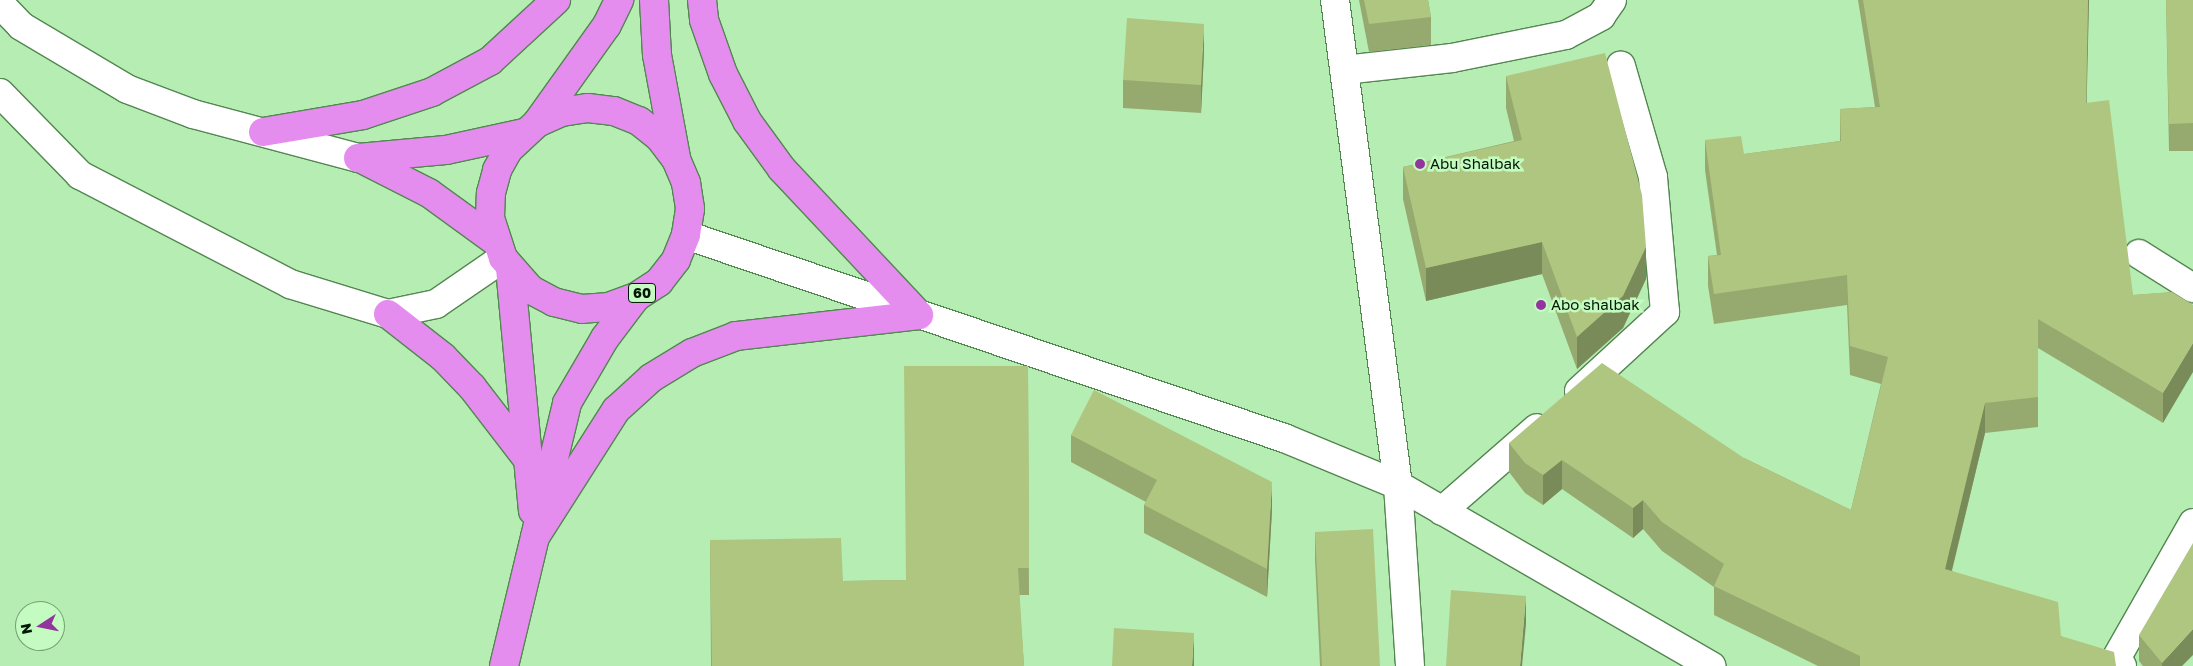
<!DOCTYPE html>
<html>
<head>
<meta charset="utf-8">
<style>
  body { margin:0 }
  #map { position:relative; width:2193px; height:666px; overflow:hidden; background:#b6edb3; font-family:"Golos Text",sans-serif }
  div>[style] { position:absolute }
  .roads { filter:drop-shadow(1px 0 #538651) drop-shadow(-1px 0 #538651) drop-shadow(0 1px #538651) drop-shadow(0 -1px #538651) }
  .minor>* { height:28px; margin:-14px; padding:0 14px; transform-origin:14px; border-radius:14px; background:#fff }
  .highway>* { height:28px; margin:-14px; padding:0 14px; transform-origin:14px; border-radius:14px; background:#e48dee }
  .wall>* { inset:0; background:#96aa6f }
  .shaded-wall>* { inset:0; background:#7a8b5a }
  .building>* { inset:0; background:#afc681 }
  .dots>* { width:14px; height:14px; translate:-50% -50%; box-sizing:border-box; border:2px solid #c3fbc0; border-radius:50% }
  span { translate:-50% -50%; white-space:nowrap; text-align:center; line-height:1.15; -webkit-text-stroke:5px #c3fbc0; paint-order:stroke }
  .shield-label span { padding:1px 4px; background:#c3fbc0; border:1px solid; border-radius:4px; -webkit-text-stroke-width:0 }
  .shield-label { font-size:14px; color:#031603; font-weight:700 }
  .poi-label { font-size:15px; color:#031603 }
  .left { translate:0 -50%; text-align:left }
  .north { position:absolute; left:15px; top:601px; width:50px; height:50px; box-sizing:border-box; background:#c3fbc0; border:1px solid #769f74; border-radius:50%; rotate:259deg; font-size:14px; font-weight:700; line-height:20px; text-align:center; color:#031603 }
  .north::after { content:''; display:block; margin:auto; width:18px; height:22px; background:#93359e; clip-path:polygon(50% 0,100% 100%,50% 72%,0 100%) }
</style>
</head>
<body>
<div id="map">
  <div class="roads">
    <div class="minor">
      <i style="left:1335px;top:0;width:489px;rotate:82.6deg"></i>
      <i style="left:1398px;top:485px;width:181px;rotate:86.2deg"></i>
      <i style="left:0;top:4px;width:30px;rotate:46deg"></i>
      <i style="left:21px;top:26px;width:123px;rotate:30.7deg"></i>
      <i style="left:127px;top:89px;width:71px;rotate:20.7deg"></i>
      <i style="left:193px;top:114px;width:171px;rotate:14.9deg"></i>
      <i style="left:1344px;top:70px;width:109px;rotate:-6.3deg"></i>
      <i style="left:1452px;top:58px;width:116px;rotate:-11.4deg"></i>
      <i style="left:1566px;top:35px;width:40px;rotate:-28deg"></i>
      <i style="left:1601px;top:16px;width:19px;rotate:-55deg"></i>
      <i style="left:0;top:93px;width:115px;rotate:45.7deg"></i>
      <i style="left:80px;top:175px;width:237px;rotate:27.4deg"></i>
      <i style="left:290px;top:284px;width:102px;rotate:17deg"></i>
      <i style="left:388px;top:314px;width:49px;rotate:-11.8deg"></i>
      <i style="left:436px;top:304px;width:81px;rotate:-34.5deg"></i>
      <i style="left:686px;top:235px;width:632px;rotate:18.75deg"></i>
      <i style="left:1284px;top:438px;width:123px;rotate:22.4deg"></i>
      <i style="left:1398px;top:485px;width:362px;rotate:30deg"></i>
      <i style="left:2139px;top:254px;width:64px;rotate:32.2deg"></i>
      <i style="left:1579px;top:391px;width:117px;rotate:-42.6deg"></i>
      <i style="left:1665px;top:312px;width:136px;rotate:-95.1deg"></i>
      <i style="left:1653px;top:177px;width:116px;rotate:-106.1deg"></i>
      <i style="left:1442px;top:511px;width:126px;rotate:-41.1deg"></i>
      <i style="left:2122px;top:666px;width:10px;rotate:-119deg"></i>
      <i style="left:2117px;top:657px;width:154px;rotate:-60.4deg"></i>
    </div>
    <div class="highway">
      <i style="left:654px;top:0;width:55px;rotate:86.9deg"></i>
      <i style="left:657px;top:55px;width:105px;rotate:79.5deg"></i>
      <i style="left:702px;top:0;width:20px;rotate:84deg"></i>
      <i style="left:704px;top:20px;width:57px;rotate:70.6deg"></i>
      <i style="left:723px;top:74px;width:53px;rotate:62.9deg"></i>
      <i style="left:747px;top:121px;width:59px;rotate:53.9deg"></i>
      <i style="left:782px;top:169px;width:200px;rotate:46.8deg"></i>
      <i style="left:537px;top:123px;width:27px;rotate:-24deg"></i>
      <i style="left:562px;top:112px;width:26px;rotate:-9deg"></i>
      <i style="left:588px;top:108px;width:26px;rotate:7deg"></i>
      <i style="left:614px;top:111px;width:27px;rotate:22deg"></i>
      <i style="left:639px;top:121px;width:27px;rotate:39deg"></i>
      <i style="left:660px;top:138px;width:26px;rotate:53deg"></i>
      <i style="left:676px;top:159px;width:26px;rotate:67deg"></i>
      <i style="left:686px;top:183px;width:26px;rotate:81deg"></i>
      <i style="left:690px;top:209px;width:26px;rotate:99deg"></i>
      <i style="left:686px;top:235px;width:27px;rotate:112deg"></i>
      <i style="left:676px;top:260px;width:28px;rotate:128deg"></i>
      <i style="left:659px;top:282px;width:27px;rotate:147deg"></i>
      <i style="left:636px;top:297px;width:29px;rotate:160deg"></i>
      <i style="left:609px;top:307px;width:27px;rotate:176deg"></i>
      <i style="left:582px;top:309px;width:29px;rotate:-166deg"></i>
      <i style="left:554px;top:302px;width:27px;rotate:-152deg"></i>
      <i style="left:530px;top:289px;width:41px;rotate:-131.1deg"></i>
      <i style="left:503px;top:258px;width:42px;rotate:-108deg"></i>
      <i style="left:490px;top:218px;width:25px;rotate:-88deg"></i>
      <i style="left:491px;top:193px;width:24px;rotate:-75deg"></i>
      <i style="left:497px;top:170px;width:23px;rotate:-61deg"></i>
      <i style="left:508px;top:150px;width:40px;rotate:-43deg"></i>
      <i style="left:537px;top:123px;width:120px;rotate:-54.5deg"></i>
      <i style="left:607px;top:25px;width:28px;rotate:-64deg"></i>
      <i style="left:263px;top:132px;width:101px;rotate:-9.6deg"></i>
      <i style="left:363px;top:115px;width:73px;rotate:-18.4deg"></i>
      <i style="left:432px;top:92px;width:66px;rotate:-28.1deg"></i>
      <i style="left:490px;top:61px;width:90px;rotate:-42.7deg"></i>
      <i style="left:358px;top:158px;width:88px;rotate:-5.2deg"></i>
      <i style="left:446px;top:150px;width:80px;rotate:-12.3deg"></i>
      <i style="left:362px;top:159px;width:75px;rotate:26.9deg"></i>
      <i style="left:429px;top:193px;width:82px;rotate:36deg"></i>
      <i style="left:510px;top:268px;width:244px;rotate:84.6deg"></i>
      <i style="left:388px;top:314px;width:70px;rotate:38deg"></i>
      <i style="left:443px;top:357px;width:42px;rotate:46deg"></i>
      <i style="left:472px;top:387px;width:93px;rotate:52.4deg"></i>
      <i style="left:535px;top:537px;width:151px;rotate:-57.5deg"></i>
      <i style="left:616px;top:410px;width:47px;rotate:-42.4deg"></i>
      <i style="left:651px;top:378px;width:48px;rotate:-31.4deg"></i>
      <i style="left:692px;top:353px;width:47px;rotate:-21.1deg"></i>
      <i style="left:736px;top:336px;width:184px;rotate:-6.5deg"></i>
      <i style="left:504px;top:666px;width:270px;rotate:-76.5deg"></i>
      <i style="left:567px;top:403px;width:75px;rotate:-59.7deg"></i>
      <i style="left:605px;top:338px;width:51px;rotate:-52.9deg"></i>
    </div>
  </div>
  <div class="wall">
    <i style="clip-path:polygon(1359px 0,1428px 0,1431px 17px,1431px 45px,1369px 52px)"></i>
    <i style="clip-path:polygon(1858px 0,2089px 0,2086px 102px,2133px 295px,2172px 292px,2163px 423px,2038px 348px,2038px 427px,1985px 433px,1952px 571px,2061px 636px,2116px 666px,1818px 666px,1714px 615px,1714px 587px,1662px 551px,1643px 529px,1633px 538px,1562px 489px,1543px 505px,1525px 493px,1509px 472px,1509px 443px,1744px 458px,1851px 510px,1881px 384px,1850px 375px,1847px 305px,1714px 324px,1708px 286px,1708px 256px,1717px 255px,1705px 170px,1705px 140px,1744px 154px,1840px 141px,1840px 109px,1875px 107px)"></i>
    <i style="clip-path:polygon(2166px 0,2193px 0,2193px 151px,2169px 151px)"></i>
    <i style="clip-path:polygon(1204px 52px,1201px 113px,1123px 108px,1123px 80px)"></i>
    <i style="clip-path:polygon(1506px 76px,1646px 279px,1623px 328px,1577px 369px,1542px 274px,1426px 301px,1403px 199px,1403px 167px,1514px 141px,1506px 108px)"></i>
    <i style="clip-path:polygon(1028px 366px,1029px 595px,1019px 595px,1024px 666px,711px 666px,710px 540px,843px 581px,906px 580px)"></i>
    <i style="clip-path:polygon(1071px 435px,1272px 510px,1267px 597px,1144px 533px,1144px 505px,1146px 502px,1071px 462px)"></i>
    <i style="clip-path:polygon(1315px 532px,1380px 666px,1320px 666px,1315px 560px)"></i>
    <i style="clip-path:polygon(2139px 635px,2182px 666px,2143px 666px,2139px 661px)"></i>
  </div>
  <div class="shaded-wall">
    <i style="clip-path:polygon(2088px 0,2089px 0,2086px 132px,2086px 103px)"></i>
    <i style="clip-path:polygon(1204px 24px,1204px 52px,1201px 113px,1201px 85px)"></i>
    <i style="clip-path:polygon(1542px 242px,1542px 274px,1426px 301px,1426px 268px)"></i>
    <i style="clip-path:polygon(1646px 247px,1646px 279px,1623px 328px,1577px 369px,1577px 337px)"></i>
    <i style="clip-path:polygon(2193px 343px,2193px 372px,2163px 423px,2163px 393px)"></i>
    <i style="clip-path:polygon(1985px 403px,1985px 433px,1945px 598px,1945px 569px)"></i>
    <i style="clip-path:polygon(1562px 460px,1562px 489px,1543px 505px,1543px 475px)"></i>
    <i style="clip-path:polygon(1272px 482px,1272px 510px,1267px 597px,1267px 569px)"></i>
    <i style="clip-path:polygon(1643px 500px,1643px 529px,1633px 538px,1633px 508px)"></i>
    <i style="clip-path:polygon(1526px 596px,1526px 624px,1522px 666px,1520px 666px)"></i>
    <i style="clip-path:polygon(2193px 629px,2193px 655px,2182px 666px,2162px 666px,2162px 663px)"></i>
    <i style="clip-path:polygon(1194px 633px,1194px 666px,1192px 666px)"></i>
  </div>
  <div class="building">
    <i style="clip-path:polygon(1364px 0,1428px 0,1431px 17px,1369px 24px)"></i>
    <i style="clip-path:polygon(1863px 0,2088px 0,2086px 103px,2109px 100px,2133px 295px,2172px 292px,2193px 305px,2193px 343px,2163px 393px,2038px 319px,2038px 397px,1985px 403px,1945px 569px,2058px 602px,2061px 636px,2114px 652px,2116px 666px,1860px 666px,1860px 656px,1714px 586px,1724px 564px,1662px 522px,1643px 500px,1633px 508px,1562px 460px,1543px 475px,1525px 463px,1509px 443px,1602px 363px,1744px 458px,1851px 510px,1888px 357px,1850px 346px,1847px 275px,1714px 294px,1708px 256px,1721px 255px,1705px 140px,1741px 136px,1744px 154px,1841px 141px,1840px 109px,1880px 107px)"></i>
    <i style="clip-path:polygon(2166px 0,2193px 0,2193px 123px,2169px 124px)"></i>
    <i style="clip-path:polygon(1127px 18px,1204px 24px,1201px 85px,1123px 80px)"></i>
    <i style="clip-path:polygon(1605px 53px,1642px 195px,1646px 247px,1623px 296px,1577px 337px,1542px 242px,1426px 268px,1403px 167px,1522px 140px,1506px 76px)"></i>
    <i style="clip-path:polygon(904px 366px,1028px 366px,1029px 568px,1018px 568px,1024px 666px,712px 666px,710px 540px,841px 538px,843px 581px,906px 580px)"></i>
    <i style="clip-path:polygon(1094px 390px,1272px 482px,1267px 569px,1144px 505px,1157px 480px,1071px 435px)"></i>
    <i style="clip-path:polygon(1373px 529px,1380px 666px,1322px 666px,1315px 532px)"></i>
    <i style="clip-path:polygon(2193px 543px,2193px 629px,2162px 663px,2139px 635px)"></i>
    <i style="clip-path:polygon(1451px 590px,1526px 596px,1520px 666px,1446px 666px)"></i>
    <i style="clip-path:polygon(1114px 628px,1194px 633px,1192px 666px,1112px 666px)"></i>
  </div>
  <div class="dots">
    <i style="left:1420px;top:164px;background:#93359e"></i>
    <i style="left:1541px;top:305px;background:#93359e"></i>
  </div>
  <div class="shield-label">
    <span style="left:642px;top:293px">60</span>
  </div>
  <div class="poi-label">
    <span class="left" style="left:1430px;top:164px">Abu Shalbak</span>
    <span class="left" style="left:1551px;top:305px">Abo shalbak</span>
  </div>
  <div class="north">N</div>
</div>
</body>
</html>
